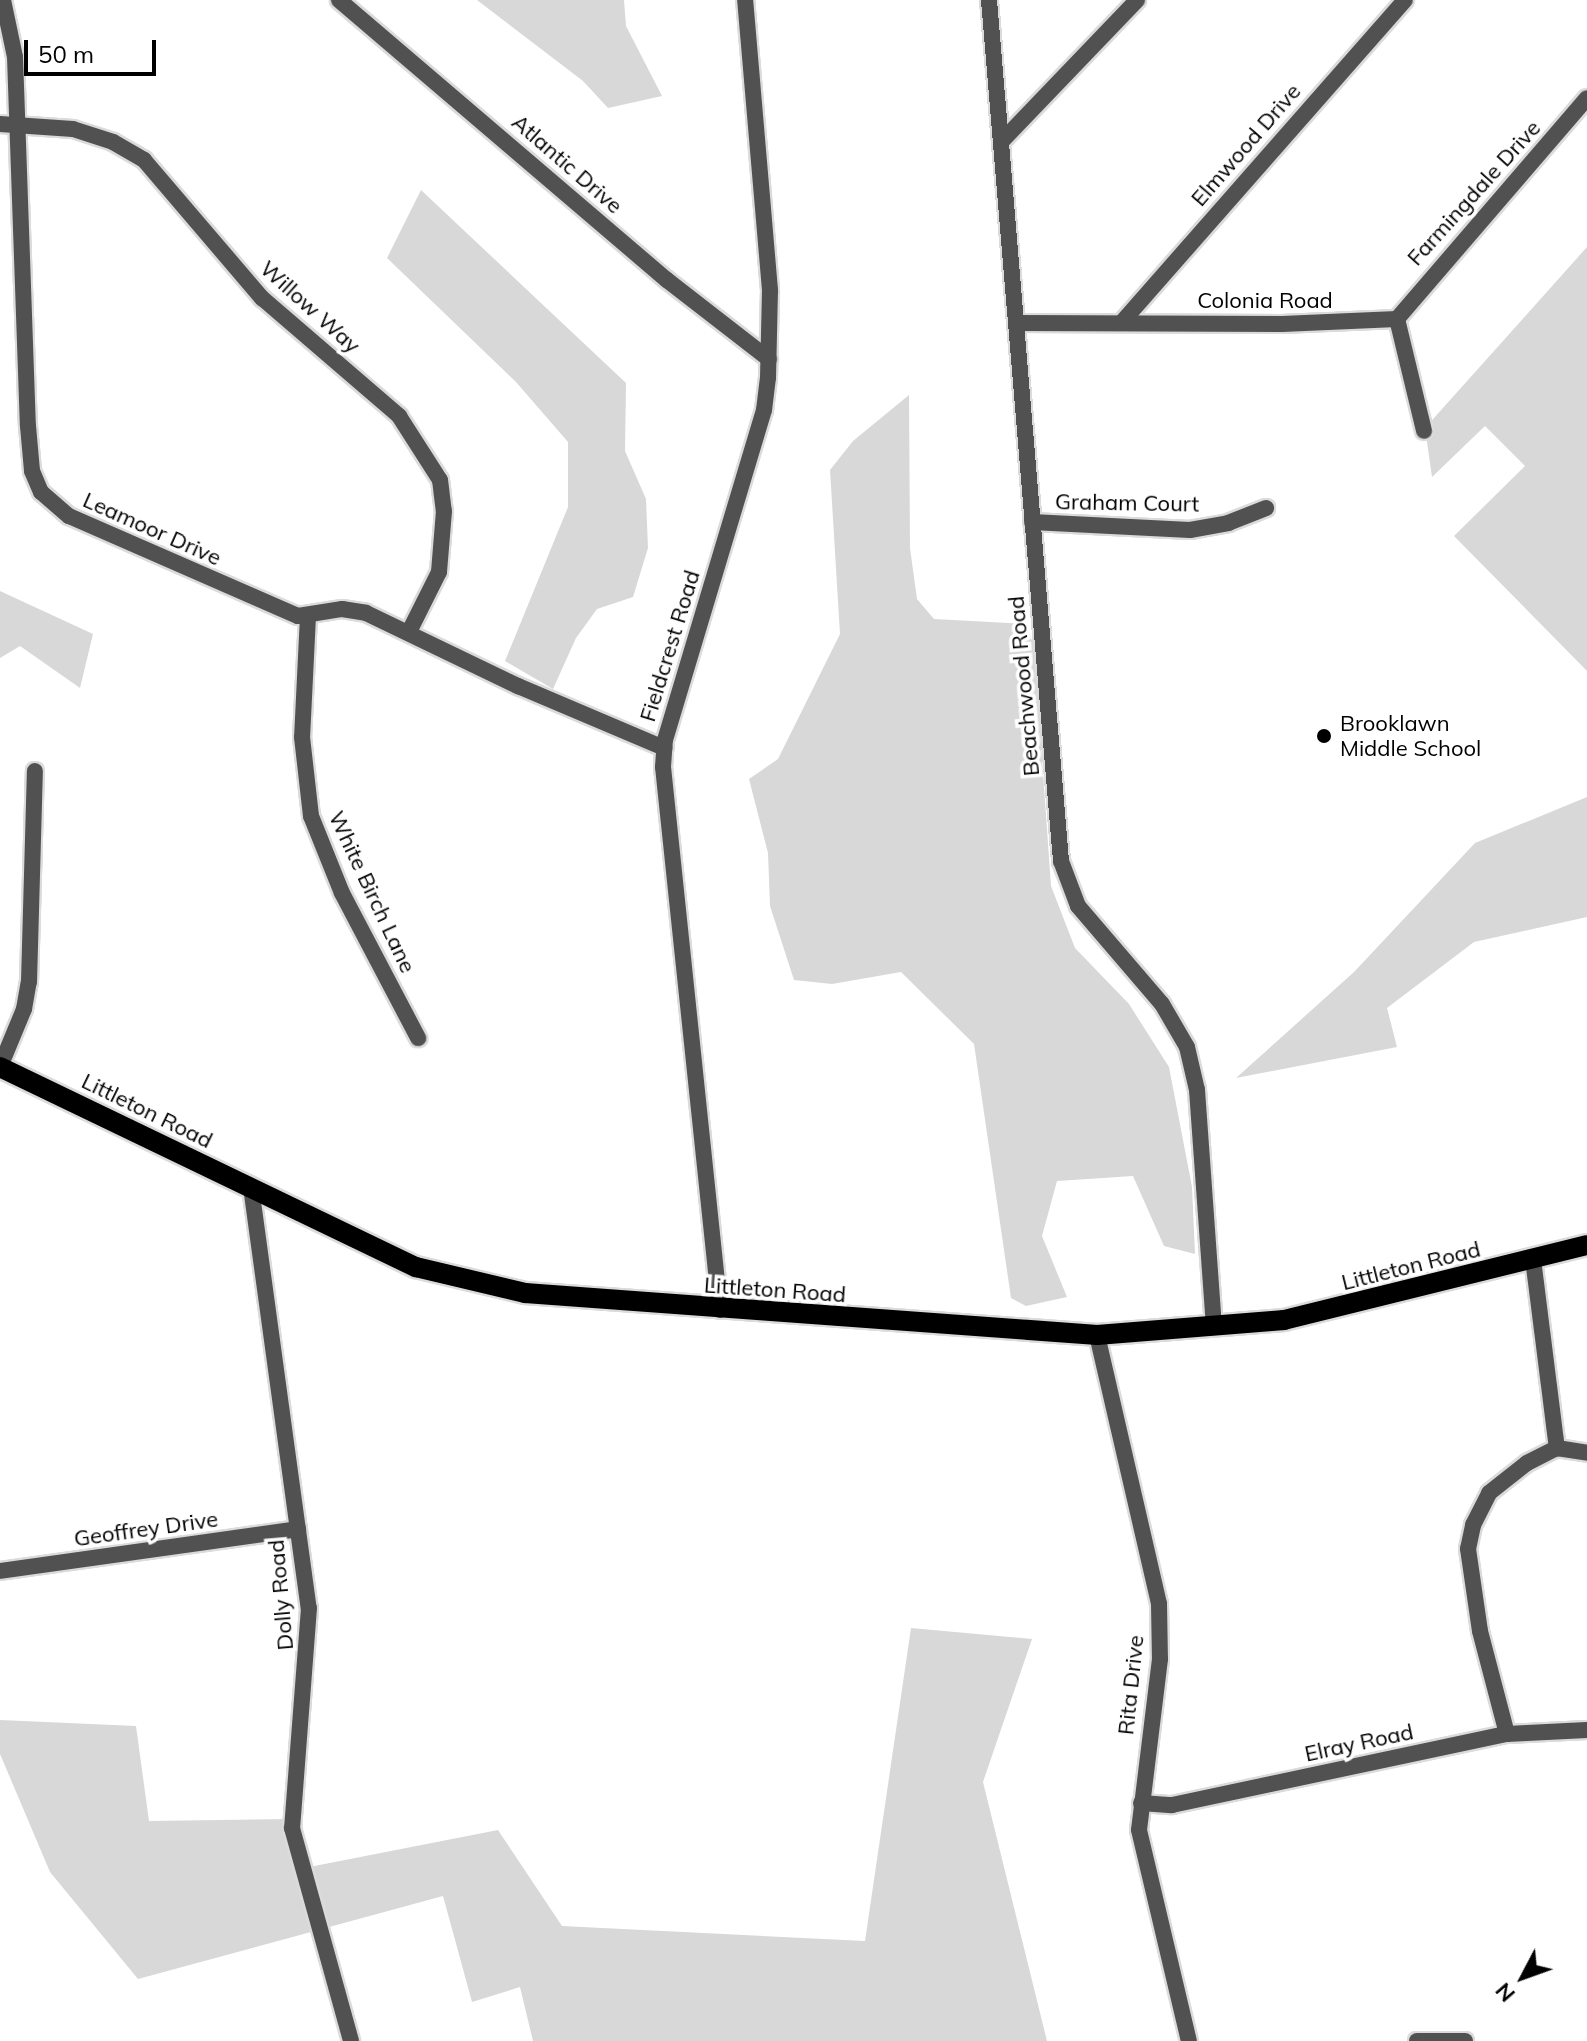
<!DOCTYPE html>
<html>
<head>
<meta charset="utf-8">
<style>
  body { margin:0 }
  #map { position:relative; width:1587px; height:2041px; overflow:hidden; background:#fff; font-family:Mulish,sans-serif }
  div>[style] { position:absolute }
  .green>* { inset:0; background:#d8d8d8 }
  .roads { filter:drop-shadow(2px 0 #dbdbdb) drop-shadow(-2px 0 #dbdbdb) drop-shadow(0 2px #dbdbdb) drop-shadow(0 -2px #dbdbdb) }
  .minor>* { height:16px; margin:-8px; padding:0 8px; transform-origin:8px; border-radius:8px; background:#515151 }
  .primary>* { height:20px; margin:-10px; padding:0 10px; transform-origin:10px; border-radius:10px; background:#000 }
  .dots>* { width:22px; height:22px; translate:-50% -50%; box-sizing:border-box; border:4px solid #fff; border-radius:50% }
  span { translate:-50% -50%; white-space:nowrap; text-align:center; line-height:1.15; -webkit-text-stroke:7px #fff; paint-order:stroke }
  .street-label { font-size:22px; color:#000 }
  .poi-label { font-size:22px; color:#000 }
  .left { translate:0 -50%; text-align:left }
  .north { position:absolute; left:1483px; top:1937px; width:80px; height:80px; -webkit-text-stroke:6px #fff; paint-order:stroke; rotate:229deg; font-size:22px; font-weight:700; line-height:32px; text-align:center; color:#000 }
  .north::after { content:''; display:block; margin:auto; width:28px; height:36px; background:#000; clip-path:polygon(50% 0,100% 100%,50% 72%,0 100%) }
  .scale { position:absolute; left:24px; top:40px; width:132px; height:36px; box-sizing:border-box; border:4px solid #000; border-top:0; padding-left:10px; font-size:24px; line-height:28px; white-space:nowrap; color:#000; -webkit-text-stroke:6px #fff; paint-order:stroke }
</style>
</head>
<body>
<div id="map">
  <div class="green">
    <i style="clip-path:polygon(477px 0,624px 0,626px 26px,662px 96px,608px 108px,583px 81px)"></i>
    <i style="clip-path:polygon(421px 190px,626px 383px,625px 451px,646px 499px,648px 548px,633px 597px,597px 609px,576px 638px,553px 689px,505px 661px,568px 507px,568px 442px,516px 382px,387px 258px)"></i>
    <i style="clip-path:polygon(1587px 247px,1587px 671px,1454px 536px,1525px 466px,1485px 426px,1432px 477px,1425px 428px)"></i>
    <i style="clip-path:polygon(909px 395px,910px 548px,917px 599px,934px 619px,1025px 624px,1034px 645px,1051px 886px,1075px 948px,1129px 1004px,1169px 1067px,1192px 1187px,1195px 1254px,1164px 1246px,1133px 1176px,1057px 1181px,1042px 1236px,1067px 1297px,1026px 1306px,1011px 1298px,974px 1044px,901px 972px,832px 984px,794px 980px,770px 906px,768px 853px,749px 779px,778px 759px,840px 634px,830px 470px,853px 441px)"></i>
    <i style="clip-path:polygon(0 591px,93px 634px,80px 688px,20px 646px,0 658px)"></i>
    <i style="clip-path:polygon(1587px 797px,1587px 917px,1474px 942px,1387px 1008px,1397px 1047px,1236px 1078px,1354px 972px,1475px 843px)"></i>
    <i style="clip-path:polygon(911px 1628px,1032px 1639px,983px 1782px,1047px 2041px,533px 2041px,520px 1987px,472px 2002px,443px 1896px,138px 1979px,50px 1872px,0 1754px,0 1720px,136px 1726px,149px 1821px,290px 1819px,299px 1869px,498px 1830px,562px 1926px,865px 1941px)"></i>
  </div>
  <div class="roads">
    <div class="minor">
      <i style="left:3px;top:0;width:58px;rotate:78.1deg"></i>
      <i style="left:15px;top:57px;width:369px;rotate:88deg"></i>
      <i style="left:28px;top:426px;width:45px;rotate:84.9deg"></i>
      <i style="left:32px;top:471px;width:23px;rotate:67deg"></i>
      <i style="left:41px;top:492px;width:37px;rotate:41deg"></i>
      <i style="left:69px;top:516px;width:250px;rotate:23.6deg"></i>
      <i style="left:298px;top:616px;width:45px;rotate:-9deg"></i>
      <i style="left:342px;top:609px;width:24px;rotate:9deg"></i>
      <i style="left:366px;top:613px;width:169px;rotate:25.7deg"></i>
      <i style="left:518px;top:686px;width:159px;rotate:23deg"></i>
      <i style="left:339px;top:0;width:431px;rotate:40.5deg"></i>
      <i style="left:667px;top:280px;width:129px;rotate:37.8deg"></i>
      <i style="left:989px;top:0;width:864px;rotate:85.22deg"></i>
      <i style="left:1061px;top:861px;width:48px;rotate:69.3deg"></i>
      <i style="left:1078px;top:906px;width:129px;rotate:49.4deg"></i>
      <i style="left:1162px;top:1004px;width:50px;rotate:59.8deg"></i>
      <i style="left:1187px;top:1047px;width:44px;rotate:76.9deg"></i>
      <i style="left:1197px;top:1090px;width:236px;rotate:85.9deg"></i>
      <i style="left:0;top:124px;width:73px;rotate:3.9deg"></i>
      <i style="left:73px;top:129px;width:42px;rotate:18deg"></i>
      <i style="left:113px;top:142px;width:36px;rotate:30deg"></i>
      <i style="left:144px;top:160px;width:182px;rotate:49.5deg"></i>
      <i style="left:262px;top:298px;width:181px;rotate:40.7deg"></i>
      <i style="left:399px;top:416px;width:76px;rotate:57.4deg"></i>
      <i style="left:440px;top:480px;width:31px;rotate:83deg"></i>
      <i style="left:444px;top:511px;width:61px;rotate:94.7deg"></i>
      <i style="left:439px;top:572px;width:67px;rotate:116.6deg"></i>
      <i style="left:1002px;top:141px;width:195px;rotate:-46.2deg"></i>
      <i style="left:1397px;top:319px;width:291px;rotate:-49.3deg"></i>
      <i style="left:1397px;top:319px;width:115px;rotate:76.4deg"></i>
      <i style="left:1123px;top:321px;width:427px;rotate:-48.7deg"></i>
      <i style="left:1018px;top:323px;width:264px;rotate:0.2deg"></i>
      <i style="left:1282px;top:324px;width:115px;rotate:-2.5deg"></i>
      <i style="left:1032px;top:522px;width:158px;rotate:2.9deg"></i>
      <i style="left:1190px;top:530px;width:39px;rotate:-10deg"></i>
      <i style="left:1228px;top:523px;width:41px;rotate:-21.5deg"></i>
      <i style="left:308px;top:616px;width:121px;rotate:92.8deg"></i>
      <i style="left:302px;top:737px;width:80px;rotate:83.5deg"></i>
      <i style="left:311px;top:816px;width:83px;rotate:68.1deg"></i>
      <i style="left:342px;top:893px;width:164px;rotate:62.3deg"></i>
      <i style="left:0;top:1067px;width:63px;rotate:-67.5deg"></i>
      <i style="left:24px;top:1009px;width:27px;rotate:-80deg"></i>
      <i style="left:29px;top:982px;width:211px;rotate:-88.4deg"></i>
      <i style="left:251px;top:1187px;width:425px;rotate:82.2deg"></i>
      <i style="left:309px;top:1608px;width:221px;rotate:94.4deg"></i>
      <i style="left:292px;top:1828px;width:221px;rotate:74.5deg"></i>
      <i style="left:1533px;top:1259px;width:191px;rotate:82.8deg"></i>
      <i style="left:720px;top:1310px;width:546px;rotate:-95.99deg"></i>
      <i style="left:663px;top:767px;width:27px;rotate:-86deg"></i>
      <i style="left:665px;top:740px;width:345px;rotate:-73.3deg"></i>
      <i style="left:764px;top:410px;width:32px;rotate:-83deg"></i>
      <i style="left:768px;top:378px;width:88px;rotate:-88.7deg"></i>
      <i style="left:770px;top:290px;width:291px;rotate:-94.9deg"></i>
      <i style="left:1097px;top:1335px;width:276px;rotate:77deg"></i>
      <i style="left:1159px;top:1604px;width:55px;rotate:89deg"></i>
      <i style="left:1160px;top:1659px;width:172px;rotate:97deg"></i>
      <i style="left:1139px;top:1830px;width:217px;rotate:76.7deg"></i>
      <i style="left:0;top:1571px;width:301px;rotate:-8deg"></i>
      <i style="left:1507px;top:1734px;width:106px;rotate:-104.7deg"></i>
      <i style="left:1480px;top:1631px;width:83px;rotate:-98.3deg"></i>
      <i style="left:1468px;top:1549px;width:25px;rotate:-78deg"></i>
      <i style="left:1473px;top:1525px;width:36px;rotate:-63deg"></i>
      <i style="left:1489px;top:1493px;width:48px;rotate:-38.3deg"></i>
      <i style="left:1527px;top:1463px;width:34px;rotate:-27deg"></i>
      <i style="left:1557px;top:1448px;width:30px;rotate:9deg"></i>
      <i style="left:1141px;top:1803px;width:31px;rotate:4deg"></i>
      <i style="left:1172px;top:1805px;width:342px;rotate:-12deg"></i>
      <i style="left:1507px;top:1734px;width:80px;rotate:-2.9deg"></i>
      <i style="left:1417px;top:2041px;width:48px"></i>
    </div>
    <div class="primary">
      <i style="left:0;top:1067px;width:462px;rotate:25.7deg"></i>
      <i style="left:416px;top:1267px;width:112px;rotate:13.4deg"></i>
      <i style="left:525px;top:1293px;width:574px;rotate:4.2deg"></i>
      <i style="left:1097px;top:1335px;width:188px;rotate:-4.6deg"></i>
      <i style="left:1284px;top:1320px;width:312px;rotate:-13.9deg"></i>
    </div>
  </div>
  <div class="dots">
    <i style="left:1324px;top:736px;background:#000"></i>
  </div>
  <div class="street-label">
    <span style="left:1246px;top:145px;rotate:-49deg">Elmwood Drive</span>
    <span style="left:567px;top:164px;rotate:41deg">Atlantic Drive</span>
    <span style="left:1474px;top:193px;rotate:-48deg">Farmingdale Drive</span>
    <span style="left:1265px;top:301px">Colonia Road</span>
    <span style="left:310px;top:307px;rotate:42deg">Willow Way</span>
    <span style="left:1127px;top:503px;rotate:1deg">Graham Court</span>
    <span style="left:152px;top:529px;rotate:24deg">Leamoor Drive</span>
    <span style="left:670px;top:646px;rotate:-73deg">Fieldcrest Road</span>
    <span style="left:1024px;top:686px;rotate:-95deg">Beachwood Road</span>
    <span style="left:372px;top:892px;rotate:65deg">White Birch Lane</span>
    <span style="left:147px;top:1111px;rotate:26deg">Littleton Road</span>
    <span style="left:1411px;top:1266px;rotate:-14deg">Littleton Road</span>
    <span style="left:775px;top:1290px;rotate:4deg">Littleton Road</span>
    <span style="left:146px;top:1529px;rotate:-8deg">Geoffrey Drive</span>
    <span style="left:281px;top:1595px;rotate:-95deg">Dolly Road</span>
    <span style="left:1131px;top:1685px;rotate:-84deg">Rita Drive</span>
    <span style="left:1359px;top:1743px;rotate:-12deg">Elray Road</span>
  </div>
  <div class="poi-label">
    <span class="left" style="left:1340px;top:736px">Brooklawn<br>Middle School</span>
  </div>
  <div class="north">N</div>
  <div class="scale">50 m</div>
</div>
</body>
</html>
